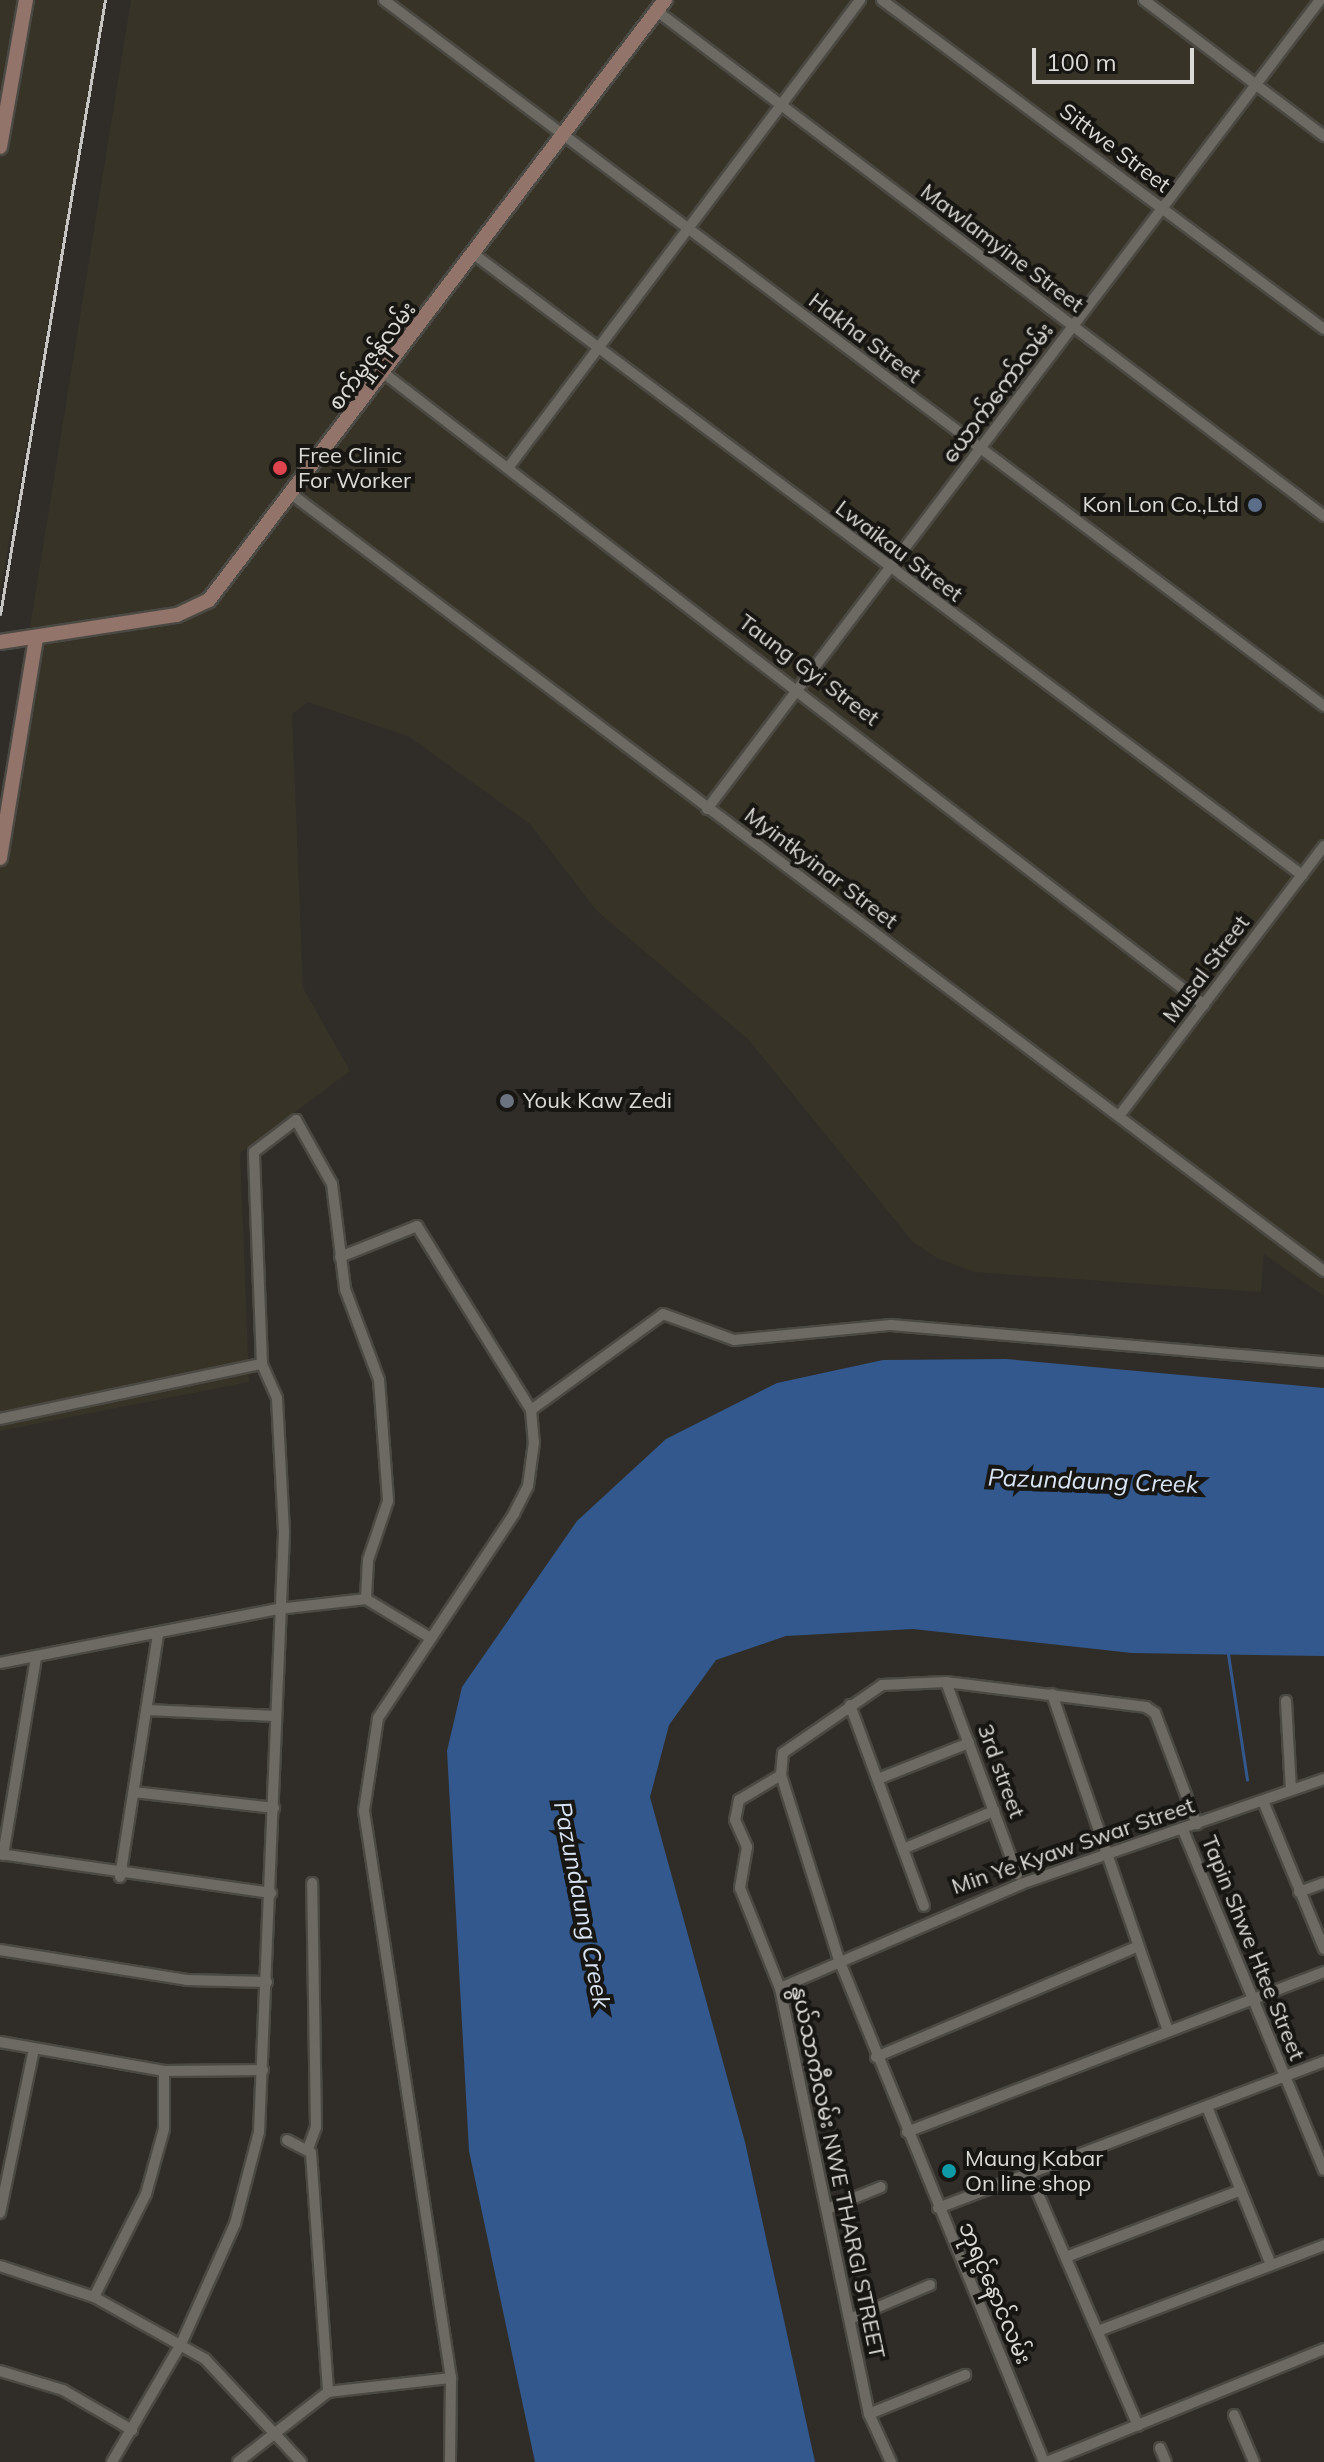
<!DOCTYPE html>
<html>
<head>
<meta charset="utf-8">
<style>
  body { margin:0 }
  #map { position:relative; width:1324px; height:2462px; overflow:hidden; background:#302d28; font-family:Mulish,"Noto Sans Myanmar",sans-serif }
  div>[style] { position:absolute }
  .built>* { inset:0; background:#383327 }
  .water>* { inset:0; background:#32588d }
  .stream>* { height:3px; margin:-1.5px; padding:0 1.5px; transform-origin:1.5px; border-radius:1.5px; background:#32588d }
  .roads { filter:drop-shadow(2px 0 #4b4943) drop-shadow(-2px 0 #4b4943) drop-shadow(0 2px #4b4943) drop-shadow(0 -2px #4b4943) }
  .street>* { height:10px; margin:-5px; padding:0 5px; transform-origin:5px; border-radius:5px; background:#6d6a63 }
  .secondary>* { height:14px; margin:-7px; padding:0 7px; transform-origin:7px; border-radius:7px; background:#92746a }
  .rail>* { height:3px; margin:-1.5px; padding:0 1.5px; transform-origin:1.5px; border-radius:1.5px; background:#c7c5c1 }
  .dots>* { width:22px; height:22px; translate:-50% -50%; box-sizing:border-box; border:4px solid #171613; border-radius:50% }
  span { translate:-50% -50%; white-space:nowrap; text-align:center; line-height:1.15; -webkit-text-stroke:8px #171613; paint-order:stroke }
  .street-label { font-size:22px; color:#dcdad6 }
  .poi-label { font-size:22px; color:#dcdad6 }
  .left { translate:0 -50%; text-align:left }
  .right { translate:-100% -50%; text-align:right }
  .water-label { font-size:24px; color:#d9e4f4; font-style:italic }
  .scale { position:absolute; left:1032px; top:48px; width:162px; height:36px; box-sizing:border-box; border:4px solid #dcdad6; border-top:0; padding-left:10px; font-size:24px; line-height:28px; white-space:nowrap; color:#dcdad6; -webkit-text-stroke:6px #171613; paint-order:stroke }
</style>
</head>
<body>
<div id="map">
  <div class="built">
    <i style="clip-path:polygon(0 0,106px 0,0 593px)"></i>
    <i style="clip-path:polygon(131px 0,1324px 0,1324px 1296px,1264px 1254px,1261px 1292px,974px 1272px,937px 1258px,913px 1242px,748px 1039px,597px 911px,530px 824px,410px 737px,308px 702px,292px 714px,303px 988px,350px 1071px,240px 1153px,249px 1382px,0 1431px,0 814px)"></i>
  </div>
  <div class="water">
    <i style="clip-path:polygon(1006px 1359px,1324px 1388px,1324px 1656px,1132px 1653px,913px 1629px,786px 1636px,716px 1660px,669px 1725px,650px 1797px,745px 2142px,815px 2462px,535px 2462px,469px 2151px,447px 1751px,462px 1687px,577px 1521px,666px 1439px,777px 1383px,883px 1360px)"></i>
  </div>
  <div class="stream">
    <i style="left:1228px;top:1654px;width:127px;rotate:81.4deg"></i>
  </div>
  <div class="roads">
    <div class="street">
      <i style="left:384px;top:0;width:1176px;rotate:36.91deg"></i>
      <i style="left:882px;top:0;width:551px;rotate:36.66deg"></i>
      <i style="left:1144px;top:0;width:226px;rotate:37.1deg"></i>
      <i style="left:657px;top:11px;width:837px;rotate:37.13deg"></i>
      <i style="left:475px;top:255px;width:1034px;rotate:36.86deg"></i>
      <i style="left:385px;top:374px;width:1034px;rotate:37.61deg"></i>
      <i style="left:508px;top:468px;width:586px;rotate:-53.05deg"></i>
      <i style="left:294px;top:496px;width:1289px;rotate:36.96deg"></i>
      <i style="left:707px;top:809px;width:1015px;rotate:-52.85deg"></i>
      <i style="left:1119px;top:1116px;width:339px;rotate:-52.8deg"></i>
      <i style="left:340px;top:1257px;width:83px;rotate:-21.9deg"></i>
      <i style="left:417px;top:1226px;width:216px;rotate:58.2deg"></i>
      <i style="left:531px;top:1410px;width:32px;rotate:85deg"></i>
      <i style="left:534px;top:1442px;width:44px;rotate:97.8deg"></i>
      <i style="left:528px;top:1486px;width:31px;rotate:117deg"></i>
      <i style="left:514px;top:1514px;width:245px;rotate:123.7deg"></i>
      <i style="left:378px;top:1718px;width:94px;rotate:98.6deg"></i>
      <i style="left:364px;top:1811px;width:574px;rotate:81.28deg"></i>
      <i style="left:451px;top:2378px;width:84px;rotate:90.7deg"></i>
      <i style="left:531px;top:1410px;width:163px;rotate:-36deg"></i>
      <i style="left:663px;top:1314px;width:76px;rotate:20.1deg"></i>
      <i style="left:734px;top:1340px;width:158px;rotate:-5.5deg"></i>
      <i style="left:891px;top:1325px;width:435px;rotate:4.9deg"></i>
      <i style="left:0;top:1419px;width:268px;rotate:-11.9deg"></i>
      <i style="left:0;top:1663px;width:283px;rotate:-11deg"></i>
      <i style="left:278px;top:1609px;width:89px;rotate:-6.5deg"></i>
      <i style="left:366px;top:1599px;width:74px;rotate:31.1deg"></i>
      <i style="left:946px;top:1682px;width:205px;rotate:69.7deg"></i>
      <i style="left:1052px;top:1694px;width:356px;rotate:71deg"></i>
      <i style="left:1286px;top:1701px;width:89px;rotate:86.8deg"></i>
      <i style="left:850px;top:1705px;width:214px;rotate:69.8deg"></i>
      <i style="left:147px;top:1710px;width:129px;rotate:2.7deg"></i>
      <i style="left:781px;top:1775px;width:49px;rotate:149.2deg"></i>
      <i style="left:739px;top:1800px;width:20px;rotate:101deg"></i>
      <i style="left:735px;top:1820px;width:30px;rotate:66deg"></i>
      <i style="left:747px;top:1847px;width:42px;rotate:99.7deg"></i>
      <i style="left:740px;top:1888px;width:108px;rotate:68.2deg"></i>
      <i style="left:780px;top:1988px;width:435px;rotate:78.2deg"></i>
      <i style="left:869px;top:2414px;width:53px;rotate:65.4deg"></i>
      <i style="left:878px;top:1779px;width:98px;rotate:-21.6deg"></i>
      <i style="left:134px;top:1792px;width:141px;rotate:6.5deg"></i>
      <i style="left:1263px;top:1801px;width:160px;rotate:67.6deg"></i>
      <i style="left:1183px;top:1830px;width:368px;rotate:67.5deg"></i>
      <i style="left:903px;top:1849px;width:99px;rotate:-22.7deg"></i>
      <i style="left:0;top:1854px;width:274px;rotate:8.2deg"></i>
      <i style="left:3px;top:1855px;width:200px;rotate:-80.5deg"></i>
      <i style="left:120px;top:1877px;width:245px;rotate:-81.1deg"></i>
      <i style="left:1299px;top:1892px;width:27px;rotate:-20deg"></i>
      <i style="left:0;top:1950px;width:189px;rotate:9.1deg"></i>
      <i style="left:187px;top:1980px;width:80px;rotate:1.4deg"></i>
      <i style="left:780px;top:1988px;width:262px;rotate:-23.3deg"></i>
      <i style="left:1021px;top:1884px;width:321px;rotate:-19.1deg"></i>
      <i style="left:0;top:2042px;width:167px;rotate:10deg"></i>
      <i style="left:164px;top:2071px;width:99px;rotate:-0.6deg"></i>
      <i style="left:876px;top:2057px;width:283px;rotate:-22.9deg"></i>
      <i style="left:1207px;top:2107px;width:170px;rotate:67.9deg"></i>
      <i style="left:907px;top:2132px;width:447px;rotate:-21deg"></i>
      <i style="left:287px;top:2140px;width:27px;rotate:28deg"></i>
      <i style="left:311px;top:2153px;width:240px;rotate:85.9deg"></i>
      <i style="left:308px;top:2149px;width:23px;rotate:-70deg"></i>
      <i style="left:316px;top:2127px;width:244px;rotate:-90.9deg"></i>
      <i style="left:1030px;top:2175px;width:273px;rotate:66.7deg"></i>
      <i style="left:938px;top:2208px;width:413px;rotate:-20.8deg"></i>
      <i style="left:827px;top:2209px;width:58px;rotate:-22.2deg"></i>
      <i style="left:0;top:2213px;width:167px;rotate:-78.3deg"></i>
      <i style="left:1066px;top:2257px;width:187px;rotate:-20.9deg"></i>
      <i style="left:0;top:2266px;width:99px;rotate:18.3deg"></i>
      <i style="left:94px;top:2297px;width:127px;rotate:29.2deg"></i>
      <i style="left:205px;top:2359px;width:141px;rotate:47deg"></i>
      <i style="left:94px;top:2297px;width:115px;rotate:-63.2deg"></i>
      <i style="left:146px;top:2194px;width:67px;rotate:-74.5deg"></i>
      <i style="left:164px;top:2129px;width:58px;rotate:-90deg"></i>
      <i style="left:850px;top:2319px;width:87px;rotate:-23deg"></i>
      <i style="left:1098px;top:2331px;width:242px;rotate:-20.8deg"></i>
      <i style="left:0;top:2371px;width:66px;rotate:16.8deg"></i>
      <i style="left:63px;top:2390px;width:80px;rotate:30.1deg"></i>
      <i style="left:869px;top:2414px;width:104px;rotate:-22.1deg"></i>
      <i style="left:1234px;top:2415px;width:51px;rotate:66.9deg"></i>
      <i style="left:1160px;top:2448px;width:15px;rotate:67deg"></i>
      <i style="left:112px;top:2462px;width:137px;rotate:-59.7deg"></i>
      <i style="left:181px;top:2344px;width:132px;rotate:-65.8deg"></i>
      <i style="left:235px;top:2224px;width:95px;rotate:-75.4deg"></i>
      <i style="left:259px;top:2132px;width:601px;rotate:-87.61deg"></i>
      <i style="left:284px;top:1532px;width:134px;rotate:-93deg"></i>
      <i style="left:277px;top:1398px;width:37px;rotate:-114deg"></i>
      <i style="left:262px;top:1364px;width:212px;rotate:-92.2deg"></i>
      <i style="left:254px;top:1152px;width:53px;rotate:-37.3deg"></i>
      <i style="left:296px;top:1120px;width:73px;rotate:60.6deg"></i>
      <i style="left:332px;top:1184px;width:106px;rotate:82.9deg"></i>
      <i style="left:345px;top:1289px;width:97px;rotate:69.5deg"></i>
      <i style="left:379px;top:1380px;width:121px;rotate:85.7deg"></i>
      <i style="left:388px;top:1501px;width:62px;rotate:108.7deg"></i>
      <i style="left:368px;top:1560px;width:39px;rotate:93deg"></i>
      <i style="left:238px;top:2462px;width:114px;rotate:-37.9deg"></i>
      <i style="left:328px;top:2392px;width:124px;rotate:-6.5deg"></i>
      <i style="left:1044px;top:2462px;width:542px;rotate:-112.21deg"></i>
      <i style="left:839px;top:1960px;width:194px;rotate:-107.4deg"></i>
      <i style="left:781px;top:1775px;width:22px;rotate:-85deg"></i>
      <i style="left:783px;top:1753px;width:120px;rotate:-34.5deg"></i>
      <i style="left:882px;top:1685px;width:64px;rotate:-2.7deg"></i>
      <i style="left:946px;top:1682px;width:202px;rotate:7.1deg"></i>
      <i style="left:1146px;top:1707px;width:11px;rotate:34deg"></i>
      <i style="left:1155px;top:1713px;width:119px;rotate:69.3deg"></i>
      <i style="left:1047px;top:2462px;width:299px;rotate:-22.2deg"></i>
    </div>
    <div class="secondary">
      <i style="left:0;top:147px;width:149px;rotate:-80deg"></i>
      <i style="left:0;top:642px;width:179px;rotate:-8.7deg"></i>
      <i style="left:177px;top:615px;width:35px;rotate:-25deg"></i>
      <i style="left:209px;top:600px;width:754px;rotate:-52.77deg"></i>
      <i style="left:0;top:858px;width:222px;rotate:-80.7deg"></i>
    </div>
  </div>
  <div class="rail">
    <i style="left:0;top:614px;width:623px;rotate:-80.3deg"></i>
  </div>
  <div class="dots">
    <i style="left:280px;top:468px;background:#e0444e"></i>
    <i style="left:1255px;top:505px;background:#5c6f8a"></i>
    <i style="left:507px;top:1101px;background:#6b7280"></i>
    <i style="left:949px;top:2171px;background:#0f9aa8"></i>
  </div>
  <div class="street-label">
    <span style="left:1115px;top:148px;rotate:37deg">Sittwe Street</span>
    <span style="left:1002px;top:248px;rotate:37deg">Mawlamyine Street</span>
    <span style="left:865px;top:338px;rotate:37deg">Hakha Street</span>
    <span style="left:372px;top:356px;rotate:-53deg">စက်မှုဇုန်လမ်း</span>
    <span style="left:998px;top:393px;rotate:-53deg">ယောက်ကော်လမ်း</span>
    <span style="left:899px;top:551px;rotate:37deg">Lwaikau Street</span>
    <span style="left:809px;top:670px;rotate:37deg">Taung Gyi Street</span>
    <span style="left:821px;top:868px;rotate:37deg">Myintkyinar Street</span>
    <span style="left:1206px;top:969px;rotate:-53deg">Musal Street</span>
    <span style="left:1001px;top:1771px;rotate:70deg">3rd street</span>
    <span style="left:1073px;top:1846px;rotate:-19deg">Min Ye Kyaw Swar Street</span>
    <span style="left:1253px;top:1948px;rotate:68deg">Tapin Shwe Htee Street</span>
    <span style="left:838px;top:2172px;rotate:78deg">နွယ်သာကီလမ်း NWE THARGI STREET</span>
    <span style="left:995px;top:2293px;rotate:67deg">ဘုရင့်နောင်လမ်း</span>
  </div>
  <div class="poi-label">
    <span class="left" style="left:298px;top:468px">Free Clinic<br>For Worker</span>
    <span class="right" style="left:1239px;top:505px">Kon Lon Co.,Ltd</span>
    <span class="left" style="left:523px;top:1101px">Youk Kaw Zedi</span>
    <span class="left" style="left:965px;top:2171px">Maung Kabar<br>On line shop</span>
  </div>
  <div class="water-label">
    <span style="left:1093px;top:1481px;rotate:2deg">Pazundaung Creek</span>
    <span style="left:582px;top:1905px;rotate:79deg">Pazundaung Creek</span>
  </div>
  <div class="scale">100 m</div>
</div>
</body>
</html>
